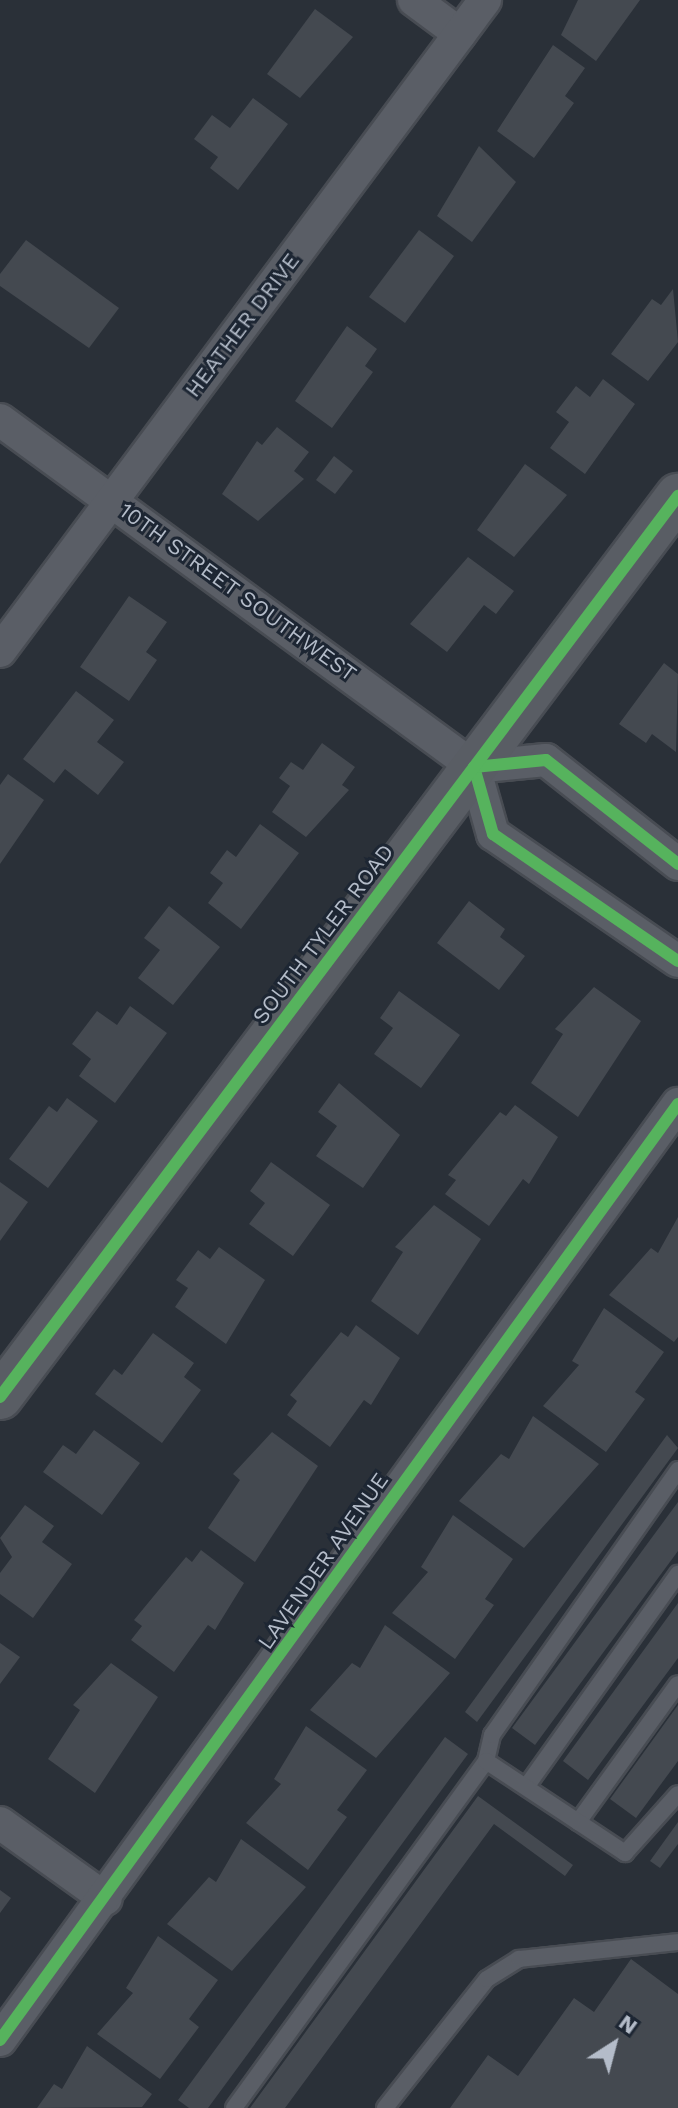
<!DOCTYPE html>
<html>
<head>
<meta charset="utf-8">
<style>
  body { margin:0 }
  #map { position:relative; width:678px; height:2108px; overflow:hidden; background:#2a3038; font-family:"Work Sans",sans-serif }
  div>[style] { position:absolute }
  .building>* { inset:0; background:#444950 }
  .roads { filter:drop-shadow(2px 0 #484c53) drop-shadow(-2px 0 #484c53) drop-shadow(0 2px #484c53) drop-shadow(0 -2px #484c53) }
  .lane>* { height:16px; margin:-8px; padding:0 8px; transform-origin:8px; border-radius:8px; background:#5a5e66 }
  .street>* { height:32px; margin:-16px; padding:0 16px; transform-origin:16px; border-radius:16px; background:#5a5e66 }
  .secondary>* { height:44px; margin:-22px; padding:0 22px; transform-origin:22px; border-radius:22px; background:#595d64 }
  .cycleway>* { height:12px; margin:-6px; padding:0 6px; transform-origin:6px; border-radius:6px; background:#56b35d }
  span { translate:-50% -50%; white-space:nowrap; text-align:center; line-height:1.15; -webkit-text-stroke:6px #1d2633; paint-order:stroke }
  .street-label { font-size:22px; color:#b4bcc9 }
  .north { position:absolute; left:574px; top:2004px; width:80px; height:80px; -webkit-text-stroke:6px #1d2633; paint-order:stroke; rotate:36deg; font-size:22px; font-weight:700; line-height:32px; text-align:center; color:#b4bcc9 }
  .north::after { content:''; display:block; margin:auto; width:28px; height:36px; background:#b4bcc9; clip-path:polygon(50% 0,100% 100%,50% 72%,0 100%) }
</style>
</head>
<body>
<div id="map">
  <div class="building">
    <i style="clip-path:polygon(578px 0,640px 0,596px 61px,561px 35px)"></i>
    <i style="clip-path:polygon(315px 9px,353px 37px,300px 98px,267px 74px)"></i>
    <i style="clip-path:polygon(553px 45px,585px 68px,565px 96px,574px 103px,534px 158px,497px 131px)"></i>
    <i style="clip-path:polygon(253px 98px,288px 124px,238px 190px,210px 168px,218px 157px,194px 139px,212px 115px,230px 128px)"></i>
    <i style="clip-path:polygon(479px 146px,516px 182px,472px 242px,437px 216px)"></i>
    <i style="clip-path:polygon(419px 230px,454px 256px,405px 323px,369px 297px)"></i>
    <i style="clip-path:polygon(26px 240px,119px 308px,89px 348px,0 286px,0 274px)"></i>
    <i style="clip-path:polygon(673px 289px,678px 342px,648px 381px,611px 354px,652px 299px,661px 305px)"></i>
    <i style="clip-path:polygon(347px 326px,377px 349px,365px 366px,373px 372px,332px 428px,295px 401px)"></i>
    <i style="clip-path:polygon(603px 379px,635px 404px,585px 474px,550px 448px,569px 422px,556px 412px,576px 386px,590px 397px)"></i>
    <i style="clip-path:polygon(277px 427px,309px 452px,294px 471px,304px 479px,258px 521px,222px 494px,257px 441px,262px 445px)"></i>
    <i style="clip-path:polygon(334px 456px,353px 471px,335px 494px,316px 480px)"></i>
    <i style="clip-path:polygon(525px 464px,567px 495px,514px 557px,477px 530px)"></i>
    <i style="clip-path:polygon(468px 557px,514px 591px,496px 614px,484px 605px,447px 652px,410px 624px)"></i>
    <i style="clip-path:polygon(129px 596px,167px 622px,146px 652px,157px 660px,129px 701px,80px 667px)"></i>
    <i style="clip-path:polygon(664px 663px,678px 674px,676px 752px,652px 734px,646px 743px,619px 724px)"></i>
    <i style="clip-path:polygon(76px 691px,114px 720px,97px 742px,124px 762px,98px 795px,65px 769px,54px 783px,23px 759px)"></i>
    <i style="clip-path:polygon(322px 743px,355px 767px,342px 785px,349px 790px,306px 837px,272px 812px,290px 786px,279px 778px,291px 762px,303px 770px)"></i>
    <i style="clip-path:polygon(8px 774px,44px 800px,0 864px,0 785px)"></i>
    <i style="clip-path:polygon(260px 824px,299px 853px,241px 929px,208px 903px,223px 883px,210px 873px,227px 850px,236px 857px)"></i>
    <i style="clip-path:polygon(469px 901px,505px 929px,500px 937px,525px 956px,499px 990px,437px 943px)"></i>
    <i style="clip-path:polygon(169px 906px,220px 947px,173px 1005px,138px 978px,160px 950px,144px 938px)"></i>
    <i style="clip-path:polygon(594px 987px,641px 1021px,578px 1117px,531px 1083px,563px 1034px,555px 1029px)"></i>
    <i style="clip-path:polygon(399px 991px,460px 1035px,421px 1088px,374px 1054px,393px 1028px,380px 1018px)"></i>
    <i style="clip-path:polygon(130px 1006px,167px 1033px,115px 1103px,79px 1076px,91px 1059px,72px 1044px,97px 1011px,117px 1025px)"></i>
    <i style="clip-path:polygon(339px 1083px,400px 1135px,363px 1188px,316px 1156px,337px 1126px,318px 1112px)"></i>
    <i style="clip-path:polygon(67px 1098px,98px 1121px,48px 1188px,9px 1159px,49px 1106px,57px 1112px)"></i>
    <i style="clip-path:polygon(515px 1105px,558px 1137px,529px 1184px,523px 1179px,489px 1226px,445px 1194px,456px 1180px,448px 1175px,500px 1112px,506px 1116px)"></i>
    <i style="clip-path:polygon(271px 1162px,330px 1205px,293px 1256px,249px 1224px,265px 1203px,250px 1191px)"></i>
    <i style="clip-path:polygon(0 1182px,28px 1202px,0 1241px)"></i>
    <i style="clip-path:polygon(434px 1205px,481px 1239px,418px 1335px,371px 1301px,403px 1252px,395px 1247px)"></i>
    <i style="clip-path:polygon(678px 1217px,678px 1337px,674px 1342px,609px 1295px,651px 1248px,658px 1253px)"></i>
    <i style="clip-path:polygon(219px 1247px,265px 1280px,226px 1344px,175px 1307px,188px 1288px,176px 1280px,198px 1250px,210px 1259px)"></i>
    <i style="clip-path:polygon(604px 1308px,664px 1352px,635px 1392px,645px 1399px,606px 1452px,543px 1406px,579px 1365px,572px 1361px)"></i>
    <i style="clip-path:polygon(356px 1325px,400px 1358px,371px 1405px,364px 1400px,330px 1447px,287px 1415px,297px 1401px,290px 1395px,341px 1332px,348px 1337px)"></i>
    <i style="clip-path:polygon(153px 1333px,194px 1363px,184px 1377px,201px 1390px,162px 1443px,95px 1394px,114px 1369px,122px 1375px)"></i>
    <i style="clip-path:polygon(533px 1416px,599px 1464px,524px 1548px,459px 1501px,501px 1454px,509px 1459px)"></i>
    <i style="clip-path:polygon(94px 1430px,140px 1463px,102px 1515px,43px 1472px,63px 1445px,76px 1454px)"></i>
    <i style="clip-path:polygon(272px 1432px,318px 1466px,255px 1562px,208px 1528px,240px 1480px,233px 1474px)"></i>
    <i style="clip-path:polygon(667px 1435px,678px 1448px,477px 1722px,465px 1712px)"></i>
    <i style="clip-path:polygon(678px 1502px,678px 1551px,535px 1745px,512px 1728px)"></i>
    <i style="clip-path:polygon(25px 1505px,54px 1526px,42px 1542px,72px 1564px,33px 1618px,0 1594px,0 1573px,12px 1557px,0 1538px)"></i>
    <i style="clip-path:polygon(453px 1515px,513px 1559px,485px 1599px,494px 1605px,455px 1659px,392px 1613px,428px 1572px,421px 1567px)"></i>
    <i style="clip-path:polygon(201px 1550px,244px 1583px,215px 1630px,208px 1625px,174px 1672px,131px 1640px,142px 1626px,134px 1620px,186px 1557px,192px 1562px)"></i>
    <i style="clip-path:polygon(678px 1603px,678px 1658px,588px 1780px,563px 1761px)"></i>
    <i style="clip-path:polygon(385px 1625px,450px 1673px,376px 1758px,310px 1710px,352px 1663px,360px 1668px)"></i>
    <i style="clip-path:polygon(0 1643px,20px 1657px,0 1684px)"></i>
    <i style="clip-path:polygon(111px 1663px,158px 1697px,95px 1793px,48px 1759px,80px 1710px,73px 1705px)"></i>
    <i style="clip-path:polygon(678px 1705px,678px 1761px,636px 1818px,610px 1799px)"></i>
    <i style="clip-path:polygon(306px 1726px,367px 1770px,337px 1810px,347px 1817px,308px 1870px,246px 1823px,281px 1784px,274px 1779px)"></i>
    <i style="clip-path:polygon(445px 1737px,468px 1754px,208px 2108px,189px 2108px,178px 2100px)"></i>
    <i style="clip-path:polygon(478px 1796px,573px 1865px,565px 1876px,494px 1824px,285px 2108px,250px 2108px)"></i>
    <i style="clip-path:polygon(678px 1822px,678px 1844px,660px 1868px,650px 1861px)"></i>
    <i style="clip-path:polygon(241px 1839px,306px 1887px,232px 1971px,167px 1924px,209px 1877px,216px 1882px)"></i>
    <i style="clip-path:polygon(0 1890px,11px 1898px,0 1913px)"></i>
    <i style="clip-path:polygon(158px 1936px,218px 1980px,189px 2019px,199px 2027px,160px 2079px,97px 2034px,133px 1993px,126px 1988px)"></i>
    <i style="clip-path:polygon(631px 1959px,678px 1994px,678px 2108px,450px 2108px,488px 2055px,518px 2076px,574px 1998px,594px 2012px)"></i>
    <i style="clip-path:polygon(87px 2046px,152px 2094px,142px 2107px,37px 2108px,54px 2084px,62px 2089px)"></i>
  </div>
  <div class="roads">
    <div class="lane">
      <i style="left:486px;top:1761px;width:27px;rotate:-77deg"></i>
      <i style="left:492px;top:1735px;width:324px;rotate:-54.9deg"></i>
      <i style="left:526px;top:1787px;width:262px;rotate:-54.5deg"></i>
      <i style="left:578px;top:1822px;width:170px;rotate:-54.1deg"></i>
      <i style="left:234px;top:2108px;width:429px;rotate:-54deg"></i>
      <i style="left:486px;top:1761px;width:167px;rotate:33.5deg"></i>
      <i style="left:625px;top:1853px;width:79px;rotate:-48.1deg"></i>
      <i style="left:385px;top:2108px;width:164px;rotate:-51.7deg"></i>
      <i style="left:487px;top:1979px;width:38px;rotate:-32deg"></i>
      <i style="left:519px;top:1959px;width:160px;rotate:-6.1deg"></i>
    </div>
    <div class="street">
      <i style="left:414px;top:0;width:57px;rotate:36.5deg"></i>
      <i style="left:0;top:420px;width:587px;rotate:36.21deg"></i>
      <i style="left:474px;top:767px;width:70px;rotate:74.2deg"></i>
      <i style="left:493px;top:834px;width:224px;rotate:34.5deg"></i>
      <i style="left:0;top:651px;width:812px;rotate:-53.31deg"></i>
      <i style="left:474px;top:767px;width:72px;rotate:-5.6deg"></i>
      <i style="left:546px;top:760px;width:168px;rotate:38.2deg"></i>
      <i style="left:0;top:1823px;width:130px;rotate:35.6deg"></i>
      <i style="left:0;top:2040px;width:1156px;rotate:-54.08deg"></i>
    </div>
    <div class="secondary">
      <i style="left:0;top:1397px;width:1128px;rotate:-53.04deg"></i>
    </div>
  </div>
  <div class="cycleway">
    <i style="left:474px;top:767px;width:70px;rotate:74.2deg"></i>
    <i style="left:493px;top:834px;width:224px;rotate:34.5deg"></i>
    <i style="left:474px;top:767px;width:72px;rotate:-5.6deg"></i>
    <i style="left:546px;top:760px;width:168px;rotate:38.2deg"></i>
    <i style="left:0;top:1397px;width:1128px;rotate:-53.04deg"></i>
    <i style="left:0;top:2040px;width:1156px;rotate:-54.08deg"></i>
  </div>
  <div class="street-label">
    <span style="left:242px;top:325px;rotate:-53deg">HEATHER DRIVE</span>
    <span style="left:238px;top:592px;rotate:36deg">10TH STREET SOUTHWEST</span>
    <span style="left:323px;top:934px;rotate:-53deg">SOUTH TYLER ROAD</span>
    <span style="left:323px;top:1561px;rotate:-55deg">LAVENDER AVENUE</span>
  </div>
  <div class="north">N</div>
</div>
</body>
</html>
